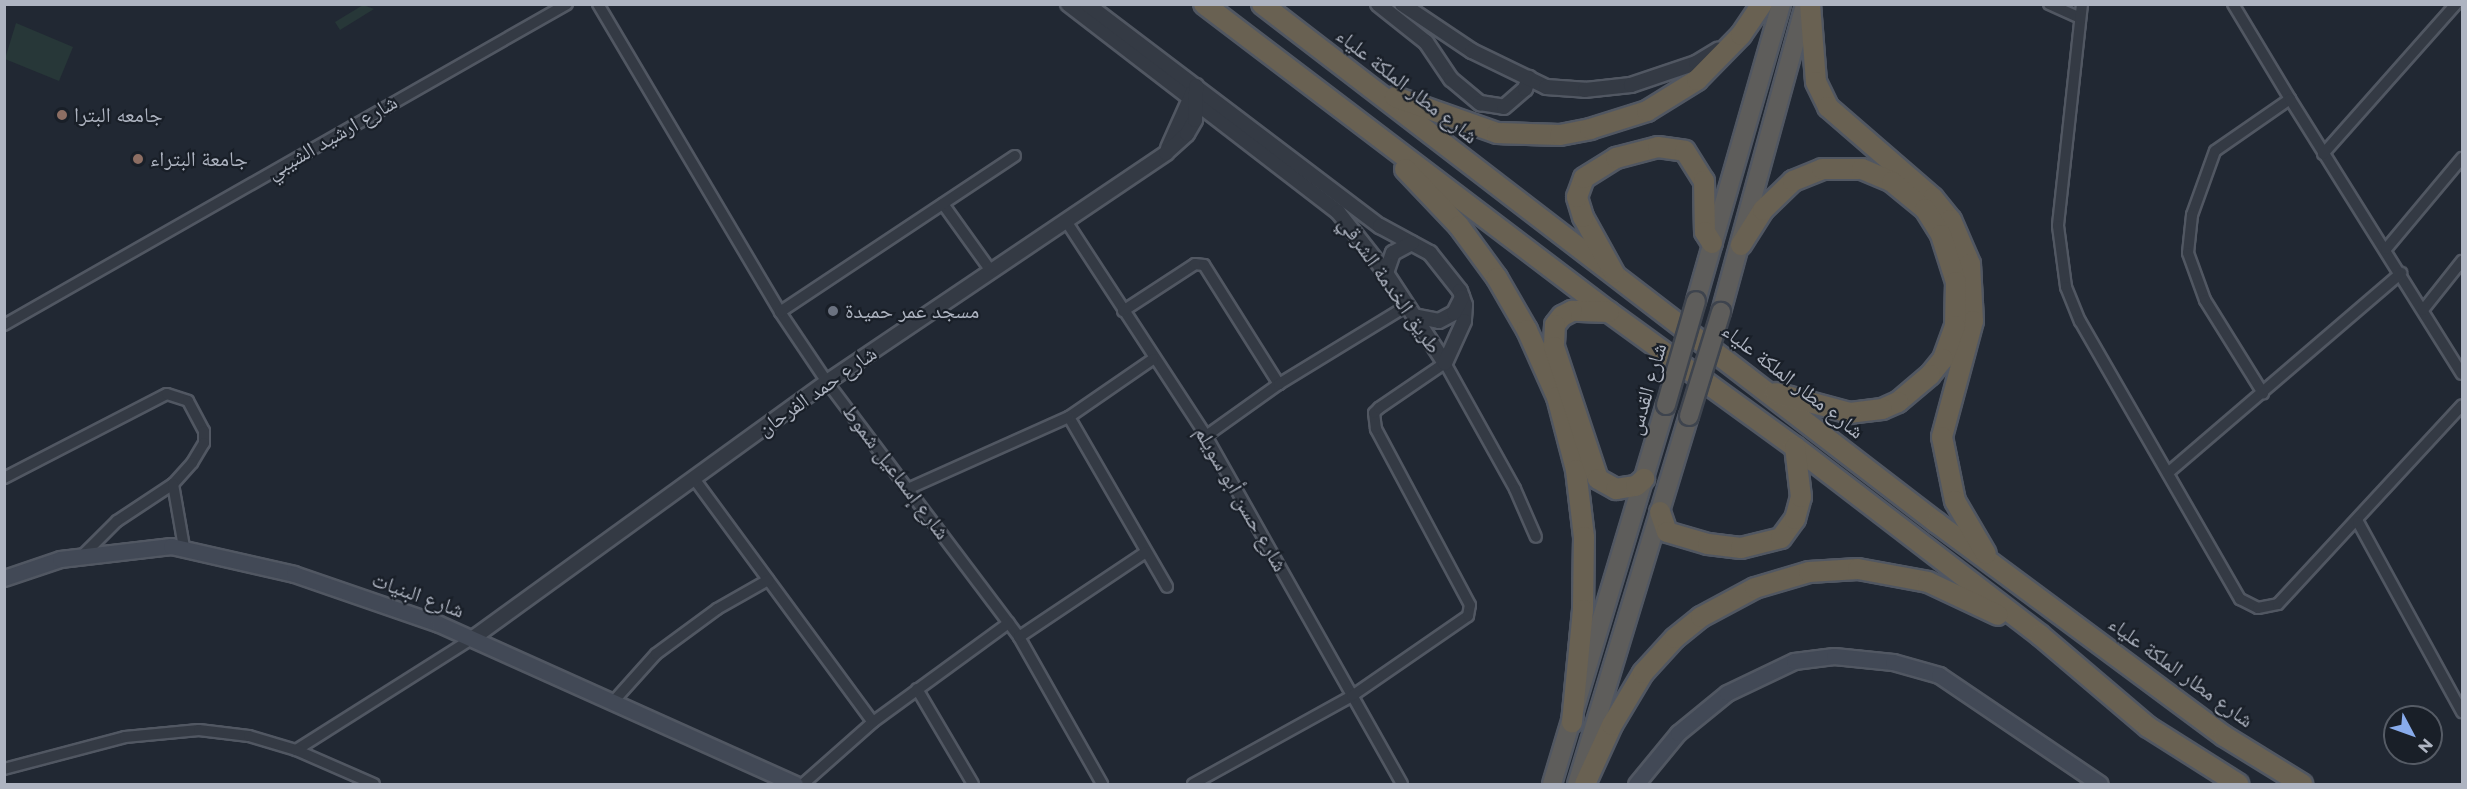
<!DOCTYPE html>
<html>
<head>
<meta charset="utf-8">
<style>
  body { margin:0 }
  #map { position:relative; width:2467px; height:789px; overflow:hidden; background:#212833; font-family:Montserrat,"Noto Naskh Arabic",sans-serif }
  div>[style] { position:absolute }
  .green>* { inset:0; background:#273738 }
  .roads { filter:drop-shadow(2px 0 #515762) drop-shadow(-2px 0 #515762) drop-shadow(0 2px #515762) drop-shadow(0 -2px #515762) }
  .minor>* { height:10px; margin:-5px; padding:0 5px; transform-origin:5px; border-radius:5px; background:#343a44 }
  .tertiary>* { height:14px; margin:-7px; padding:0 7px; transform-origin:7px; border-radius:7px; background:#343a44 }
  .secondary>* { height:15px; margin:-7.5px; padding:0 7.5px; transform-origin:7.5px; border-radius:7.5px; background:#424956 }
  .trunk>* { height:18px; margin:-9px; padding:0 9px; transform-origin:9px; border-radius:9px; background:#5e5d5b }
  .motorway>* { height:20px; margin:-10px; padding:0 10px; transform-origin:10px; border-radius:10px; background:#696152 }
  .bridges { filter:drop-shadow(2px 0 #3e444e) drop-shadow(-2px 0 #3e444e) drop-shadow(0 2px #3e444e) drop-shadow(0 -2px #3e444e) }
  .trunk-bridge>* { height:18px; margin:-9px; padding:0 9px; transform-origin:9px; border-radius:9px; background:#5e5d5b }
  .dots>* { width:16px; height:16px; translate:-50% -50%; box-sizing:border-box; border:3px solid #191f28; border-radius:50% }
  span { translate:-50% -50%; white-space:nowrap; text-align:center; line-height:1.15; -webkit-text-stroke:4.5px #191f28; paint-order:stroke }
  .street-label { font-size:21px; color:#aeb4c1 }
  .poi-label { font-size:21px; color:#aeb4c1 }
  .left { translate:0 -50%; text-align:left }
  .frame { position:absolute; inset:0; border:6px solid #aeb4c1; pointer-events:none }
  .north { position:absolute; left:2383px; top:705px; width:60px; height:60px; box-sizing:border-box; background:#191f28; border:2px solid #555b65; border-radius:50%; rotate:131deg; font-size:16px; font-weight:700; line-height:24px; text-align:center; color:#aeb4c1 }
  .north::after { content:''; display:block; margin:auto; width:21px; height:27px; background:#88abeb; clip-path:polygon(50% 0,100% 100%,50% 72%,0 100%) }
</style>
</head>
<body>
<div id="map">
  <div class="green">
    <i style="clip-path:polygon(363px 5px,374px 9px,340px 30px,335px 22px)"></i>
    <i style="clip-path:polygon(16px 23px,73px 47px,59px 81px,5px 59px)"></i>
  </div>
  <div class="roads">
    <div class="minor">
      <i style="left:598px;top:4px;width:358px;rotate:59.4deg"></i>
      <i style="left:780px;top:312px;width:84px;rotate:56.1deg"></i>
      <i style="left:827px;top:382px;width:319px;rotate:53deg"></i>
      <i style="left:1019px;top:637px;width:169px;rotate:60.5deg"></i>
      <i style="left:2049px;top:4px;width:34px;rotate:24deg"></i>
      <i style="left:2082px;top:4px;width:223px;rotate:96.2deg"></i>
      <i style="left:2058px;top:226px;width:62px;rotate:82.5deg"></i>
      <i style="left:2066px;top:287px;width:37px;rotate:68deg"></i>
      <i style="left:2080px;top:321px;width:321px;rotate:60.1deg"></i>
      <i style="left:2240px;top:599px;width:20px;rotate:27deg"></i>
      <i style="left:2258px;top:608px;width:20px;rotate:-11deg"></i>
      <i style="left:2278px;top:604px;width:271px;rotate:-47.2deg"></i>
      <i style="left:2233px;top:4px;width:111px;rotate:59deg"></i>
      <i style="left:2290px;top:99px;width:91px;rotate:145.3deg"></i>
      <i style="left:2215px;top:151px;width:68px;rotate:109.8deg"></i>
      <i style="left:2192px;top:215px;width:38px;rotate:96deg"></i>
      <i style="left:2188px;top:253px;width:50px;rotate:70.1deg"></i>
      <i style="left:2205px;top:300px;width:110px;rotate:58.1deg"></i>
      <i style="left:2290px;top:99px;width:324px;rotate:58deg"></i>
      <i style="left:2323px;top:154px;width:200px;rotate:-48.4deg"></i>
      <i style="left:943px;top:204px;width:82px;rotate:54.4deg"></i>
      <i style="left:1066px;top:221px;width:257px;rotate:56.9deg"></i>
      <i style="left:1206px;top:436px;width:399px;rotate:60.6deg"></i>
      <i style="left:2386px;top:249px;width:119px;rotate:-50.1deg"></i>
      <i style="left:2423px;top:310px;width:63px;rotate:-51.5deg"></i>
      <i style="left:1123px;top:311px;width:86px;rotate:-33.1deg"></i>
      <i style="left:1195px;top:264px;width:9px;rotate:6deg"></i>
      <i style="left:1204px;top:265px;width:141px;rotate:57.8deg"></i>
      <i style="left:780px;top:312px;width:282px;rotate:-33.6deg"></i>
      <i style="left:4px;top:325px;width:648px;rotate:-29.69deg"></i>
      <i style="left:1153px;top:359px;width:102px;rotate:145.4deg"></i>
      <i style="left:1069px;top:417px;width:196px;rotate:60deg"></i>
      <i style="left:1206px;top:436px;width:90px;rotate:-35.5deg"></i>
      <i style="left:1279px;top:384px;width:150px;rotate:-31.4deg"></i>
      <i style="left:2169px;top:472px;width:306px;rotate:-40.6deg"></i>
      <i style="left:4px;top:478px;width:183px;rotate:-27.3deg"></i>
      <i style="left:167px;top:394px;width:22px;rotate:18deg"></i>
      <i style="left:188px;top:401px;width:34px;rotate:62deg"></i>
      <i style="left:204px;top:431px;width:12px;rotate:90deg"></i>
      <i style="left:204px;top:443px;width:23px;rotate:121deg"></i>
      <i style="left:192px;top:463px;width:28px;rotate:132deg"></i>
      <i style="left:173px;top:484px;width:67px;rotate:146.5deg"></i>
      <i style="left:117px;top:521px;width:49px;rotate:135deg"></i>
      <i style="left:695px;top:480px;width:300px;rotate:53.7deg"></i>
      <i style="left:173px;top:484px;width:64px;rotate:80.1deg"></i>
      <i style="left:910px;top:488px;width:174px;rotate:-24.1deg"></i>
      <i style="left:2358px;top:522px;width:217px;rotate:61.3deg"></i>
      <i style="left:1019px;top:637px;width:153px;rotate:-33.8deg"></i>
      <i style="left:917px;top:689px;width:110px;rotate:59.5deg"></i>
      <i style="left:612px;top:703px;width:66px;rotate:-48.1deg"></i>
      <i style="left:656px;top:654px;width:76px;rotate:-36.4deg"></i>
      <i style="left:717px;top:609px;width:59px;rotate:-29.6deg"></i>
      <i style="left:296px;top:750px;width:209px;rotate:-32.3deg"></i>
      <i style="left:4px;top:769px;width:125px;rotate:-14.8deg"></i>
      <i style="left:125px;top:737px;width:74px;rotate:-5.4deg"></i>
      <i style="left:199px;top:730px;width:50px;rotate:6.8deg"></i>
      <i style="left:249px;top:736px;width:49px;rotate:16.6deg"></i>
      <i style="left:296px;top:750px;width:85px;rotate:23.6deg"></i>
      <i style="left:803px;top:784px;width:94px;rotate:-41.5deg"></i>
      <i style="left:873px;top:722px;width:168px;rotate:-36.1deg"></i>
      <i style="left:1193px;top:784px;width:182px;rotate:-29deg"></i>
      <i style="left:1352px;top:696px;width:141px;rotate:-34.6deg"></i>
      <i style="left:1468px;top:616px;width:11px;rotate:-80deg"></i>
      <i style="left:1470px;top:605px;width:200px;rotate:-118.1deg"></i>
      <i style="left:1376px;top:429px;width:16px;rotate:-97deg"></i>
      <i style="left:1374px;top:413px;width:7px;rotate:-45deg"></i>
      <i style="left:1379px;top:408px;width:80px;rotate:-34.3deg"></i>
      <i style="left:1445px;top:363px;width:144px;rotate:60.9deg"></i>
      <i style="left:1515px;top:489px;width:52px;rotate:66.4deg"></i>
    </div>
    <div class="tertiary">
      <i style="left:1068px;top:4px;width:341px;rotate:37.6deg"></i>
      <i style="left:1338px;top:212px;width:78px;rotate:51.8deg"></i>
      <i style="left:1386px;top:273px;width:108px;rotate:56.8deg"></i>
      <i style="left:1087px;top:4px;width:368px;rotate:37.2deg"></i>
      <i style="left:1380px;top:226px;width:57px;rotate:28.4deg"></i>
      <i style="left:1430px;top:253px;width:48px;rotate:51.7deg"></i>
      <i style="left:1460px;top:291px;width:15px;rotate:70deg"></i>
      <i style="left:1465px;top:305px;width:16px;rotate:94deg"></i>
      <i style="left:1464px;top:321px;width:46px;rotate:114.3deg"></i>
      <i style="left:1378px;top:4px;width:61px;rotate:38.4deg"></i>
      <i style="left:1426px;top:42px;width:45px;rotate:56deg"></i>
      <i style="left:1451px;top:79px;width:38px;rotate:40deg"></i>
      <i style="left:1480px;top:103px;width:24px;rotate:9deg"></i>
      <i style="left:1504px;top:107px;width:28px;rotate:-41deg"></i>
      <i style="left:1525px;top:89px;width:12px;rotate:-70deg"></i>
      <i style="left:1402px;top:4px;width:84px;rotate:33.9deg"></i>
      <i style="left:1472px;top:51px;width:82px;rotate:25.9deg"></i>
      <i style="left:1546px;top:87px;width:39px;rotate:4deg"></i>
      <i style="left:1585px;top:90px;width:46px;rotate:-6.2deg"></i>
      <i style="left:1631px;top:85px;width:69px;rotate:-18.7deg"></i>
      <i style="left:1696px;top:63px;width:26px;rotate:-31deg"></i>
      <i style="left:1168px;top:148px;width:61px;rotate:-65.9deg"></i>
      <i style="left:1386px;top:273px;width:21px;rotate:-71deg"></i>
      <i style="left:1393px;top:253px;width:21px;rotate:-28deg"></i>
      <i style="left:1414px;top:316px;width:25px;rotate:11deg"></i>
      <i style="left:1439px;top:321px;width:17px;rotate:-28deg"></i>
      <i style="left:1454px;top:313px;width:18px;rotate:-63deg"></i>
      <i style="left:473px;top:638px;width:437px;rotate:-35.9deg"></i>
      <i style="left:827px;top:382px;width:409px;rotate:-34deg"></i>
      <i style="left:1166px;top:153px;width:28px;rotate:-42deg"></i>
      <i style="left:1187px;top:134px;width:16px;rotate:-60deg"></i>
      <i style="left:1195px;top:120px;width:34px;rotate:-88deg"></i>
    </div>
    <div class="secondary">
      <i style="left:4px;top:578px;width:59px;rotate:-18.7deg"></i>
      <i style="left:60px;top:559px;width:112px;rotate:-6.7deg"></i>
      <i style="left:171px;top:546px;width:126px;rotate:12.8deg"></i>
      <i style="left:294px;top:574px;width:153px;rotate:19deg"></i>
      <i style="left:439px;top:624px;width:390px;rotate:24.2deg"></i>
      <i style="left:1636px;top:784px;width:66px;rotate:-50.5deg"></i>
      <i style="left:1678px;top:733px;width:63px;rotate:-39.2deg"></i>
      <i style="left:1727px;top:693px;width:74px;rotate:-25.5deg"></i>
      <i style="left:1794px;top:661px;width:40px;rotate:-7.1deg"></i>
      <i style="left:1834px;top:656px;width:59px;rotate:5.8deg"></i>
      <i style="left:1893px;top:662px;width:48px;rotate:15.8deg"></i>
      <i style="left:1939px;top:675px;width:194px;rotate:34.1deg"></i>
    </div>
    <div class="trunk">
      <i style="left:1696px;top:301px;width:309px;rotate:-74deg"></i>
      <i style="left:1721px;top:312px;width:319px;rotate:-74.7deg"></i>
      <i style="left:1552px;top:784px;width:396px;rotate:-73.3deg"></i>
      <i style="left:1577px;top:784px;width:385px;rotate:-73.1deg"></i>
    </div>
    <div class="motorway">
      <i style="left:1204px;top:4px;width:509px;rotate:37.25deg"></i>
      <i style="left:1609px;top:312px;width:230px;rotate:36deg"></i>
      <i style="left:1795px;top:447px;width:309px;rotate:37.5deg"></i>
      <i style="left:2040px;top:635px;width:142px;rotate:40.4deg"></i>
      <i style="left:2148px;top:727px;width:107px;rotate:32.3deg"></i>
      <i style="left:1262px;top:4px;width:851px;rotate:37.56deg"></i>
      <i style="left:1937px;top:523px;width:357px;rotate:36.6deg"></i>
      <i style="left:2224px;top:736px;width:92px;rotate:31.6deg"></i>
      <i style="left:1810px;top:4px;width:78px;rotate:85.6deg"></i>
      <i style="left:1816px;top:82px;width:28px;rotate:64deg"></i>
      <i style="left:1828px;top:107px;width:139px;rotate:40.9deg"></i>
      <i style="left:1933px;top:198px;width:28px;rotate:51deg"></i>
      <i style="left:1951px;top:220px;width:48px;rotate:66.6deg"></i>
      <i style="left:1970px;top:264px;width:57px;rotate:87deg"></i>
      <i style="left:1973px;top:321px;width:120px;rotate:105deg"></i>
      <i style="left:1942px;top:437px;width:65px;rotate:78.5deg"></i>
      <i style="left:1955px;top:501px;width:61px;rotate:59.7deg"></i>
      <i style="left:1395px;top:97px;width:108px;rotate:19.4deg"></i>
      <i style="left:1497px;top:133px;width:63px;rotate:1.8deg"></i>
      <i style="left:1560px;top:135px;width:31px;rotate:-11deg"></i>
      <i style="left:1590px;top:129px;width:60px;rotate:-17.5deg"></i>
      <i style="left:1647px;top:111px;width:59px;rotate:-31.8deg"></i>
      <i style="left:1697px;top:80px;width:63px;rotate:-45.6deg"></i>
      <i style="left:1741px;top:35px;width:37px;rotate:-56deg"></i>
      <i style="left:1405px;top:169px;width:79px;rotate:46.5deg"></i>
      <i style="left:1459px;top:226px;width:64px;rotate:53.8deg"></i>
      <i style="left:1497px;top:278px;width:60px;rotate:60deg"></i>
      <i style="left:1527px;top:330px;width:73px;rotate:65.9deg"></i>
      <i style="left:1557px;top:397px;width:75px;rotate:75.4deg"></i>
      <i style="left:1576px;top:470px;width:67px;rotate:83.2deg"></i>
      <i style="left:1584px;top:537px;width:73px;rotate:90.8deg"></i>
      <i style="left:1583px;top:610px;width:113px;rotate:95.6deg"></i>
      <i style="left:1741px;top:245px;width:41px;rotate:-57.8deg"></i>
      <i style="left:1763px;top:210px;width:42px;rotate:-44deg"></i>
      <i style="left:1793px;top:181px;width:31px;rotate:-22deg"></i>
      <i style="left:1822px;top:169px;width:40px"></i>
      <i style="left:1862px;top:169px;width:33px;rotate:23deg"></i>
      <i style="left:1892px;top:182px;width:43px;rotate:39.3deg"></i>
      <i style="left:1925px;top:209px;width:31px;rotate:58deg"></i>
      <i style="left:1941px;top:235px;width:49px;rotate:72.3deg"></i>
      <i style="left:1956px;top:282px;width:44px;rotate:91.3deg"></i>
      <i style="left:1955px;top:326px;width:35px;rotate:110deg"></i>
      <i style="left:1943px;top:359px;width:21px;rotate:129deg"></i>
      <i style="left:1930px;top:375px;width:42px;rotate:139.8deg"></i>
      <i style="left:1898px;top:402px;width:17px;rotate:156deg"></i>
      <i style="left:1882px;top:409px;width:32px;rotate:173deg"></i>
      <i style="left:1850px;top:413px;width:77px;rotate:-164.9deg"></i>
      <i style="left:1614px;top:273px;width:64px;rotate:-119deg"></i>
      <i style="left:1583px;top:217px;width:21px;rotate:-107deg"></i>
      <i style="left:1577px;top:197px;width:20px;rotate:-70deg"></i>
      <i style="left:1584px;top:178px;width:38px;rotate:-32deg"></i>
      <i style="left:1616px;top:158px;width:43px;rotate:-14.7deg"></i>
      <i style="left:1658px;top:147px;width:27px;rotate:8deg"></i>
      <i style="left:1685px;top:151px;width:36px;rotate:58deg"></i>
      <i style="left:1704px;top:181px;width:51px;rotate:88.9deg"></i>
      <i style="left:1705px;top:232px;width:13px;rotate:58deg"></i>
      <i style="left:1609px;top:312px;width:37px;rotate:-178deg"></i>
      <i style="left:1572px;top:311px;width:11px;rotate:153deg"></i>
      <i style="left:1562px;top:316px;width:11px;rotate:128deg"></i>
      <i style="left:1555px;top:325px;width:22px;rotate:93deg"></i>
      <i style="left:1554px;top:347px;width:139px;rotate:71.6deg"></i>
      <i style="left:1598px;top:479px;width:21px;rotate:29deg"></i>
      <i style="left:1616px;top:489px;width:20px;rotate:-9deg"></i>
      <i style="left:1636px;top:486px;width:11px;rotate:-41deg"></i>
      <i style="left:1660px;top:512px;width:21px;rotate:71deg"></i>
      <i style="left:1667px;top:532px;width:43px;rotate:16.3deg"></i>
      <i style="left:1708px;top:544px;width:33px;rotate:7deg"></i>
      <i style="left:1741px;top:548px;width:41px;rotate:-14deg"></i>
      <i style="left:1781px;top:538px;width:24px;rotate:-54deg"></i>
      <i style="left:1795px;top:519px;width:23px;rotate:-75deg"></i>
      <i style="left:1801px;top:497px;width:50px;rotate:-96.8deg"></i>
      <i style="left:1585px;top:784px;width:65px;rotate:-65.4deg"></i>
      <i style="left:1612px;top:725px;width:61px;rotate:-59.2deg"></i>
      <i style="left:1643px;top:673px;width:47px;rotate:-47.6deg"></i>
      <i style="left:1675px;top:638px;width:33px;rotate:-39deg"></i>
      <i style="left:1701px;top:617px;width:61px;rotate:-28.2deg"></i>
      <i style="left:1755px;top:588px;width:56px;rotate:-16.5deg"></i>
      <i style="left:1809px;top:572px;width:49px;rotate:-3.5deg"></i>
      <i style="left:1858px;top:569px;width:71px;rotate:10.5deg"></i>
      <i style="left:1928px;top:582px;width:77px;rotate:25.2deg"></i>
    </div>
  </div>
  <div class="bridges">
    <div class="trunk-bridge">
      <i style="left:1666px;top:405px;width:108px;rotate:-73.9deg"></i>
      <i style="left:1689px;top:416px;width:109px;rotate:-72.9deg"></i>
    </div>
  </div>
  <div class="dots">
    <i style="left:62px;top:115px;background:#8d6e63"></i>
    <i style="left:138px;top:159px;background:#8d6e63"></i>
    <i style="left:833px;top:311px;background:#6b7280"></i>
  </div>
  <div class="street-label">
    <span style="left:1407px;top:86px;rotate:38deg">شارع مطار الملكة علياء</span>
    <span style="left:332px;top:137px;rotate:-30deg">شارع ارشيد الشيبي</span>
    <span style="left:1390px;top:285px;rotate:55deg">طريق الخدمة الشرقي</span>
    <span style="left:1793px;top:381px;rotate:38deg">شارع مطار الملكة علياء</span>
    <span style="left:1647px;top:389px;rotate:-74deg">شارع القدس</span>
    <span style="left:817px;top:391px;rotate:-35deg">شارع حمد الفرحان</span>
    <span style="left:896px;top:472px;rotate:53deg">شارع إسماعيل شموط</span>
    <span style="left:1241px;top:499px;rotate:60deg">شارع حسن أبو سويلم</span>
    <span style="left:418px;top:595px;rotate:20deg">شارع البنيات</span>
    <span style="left:2181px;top:672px;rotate:36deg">شارع مطار الملكة علياء</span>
  </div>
  <div class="poi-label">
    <span class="left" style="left:74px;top:115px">جامعه البترا</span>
    <span class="left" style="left:150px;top:159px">جامعة البتراء</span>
    <span class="left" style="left:845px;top:311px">مسجد عمر حميدة</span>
  </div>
  <div class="frame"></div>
  <div class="north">N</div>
</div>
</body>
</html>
